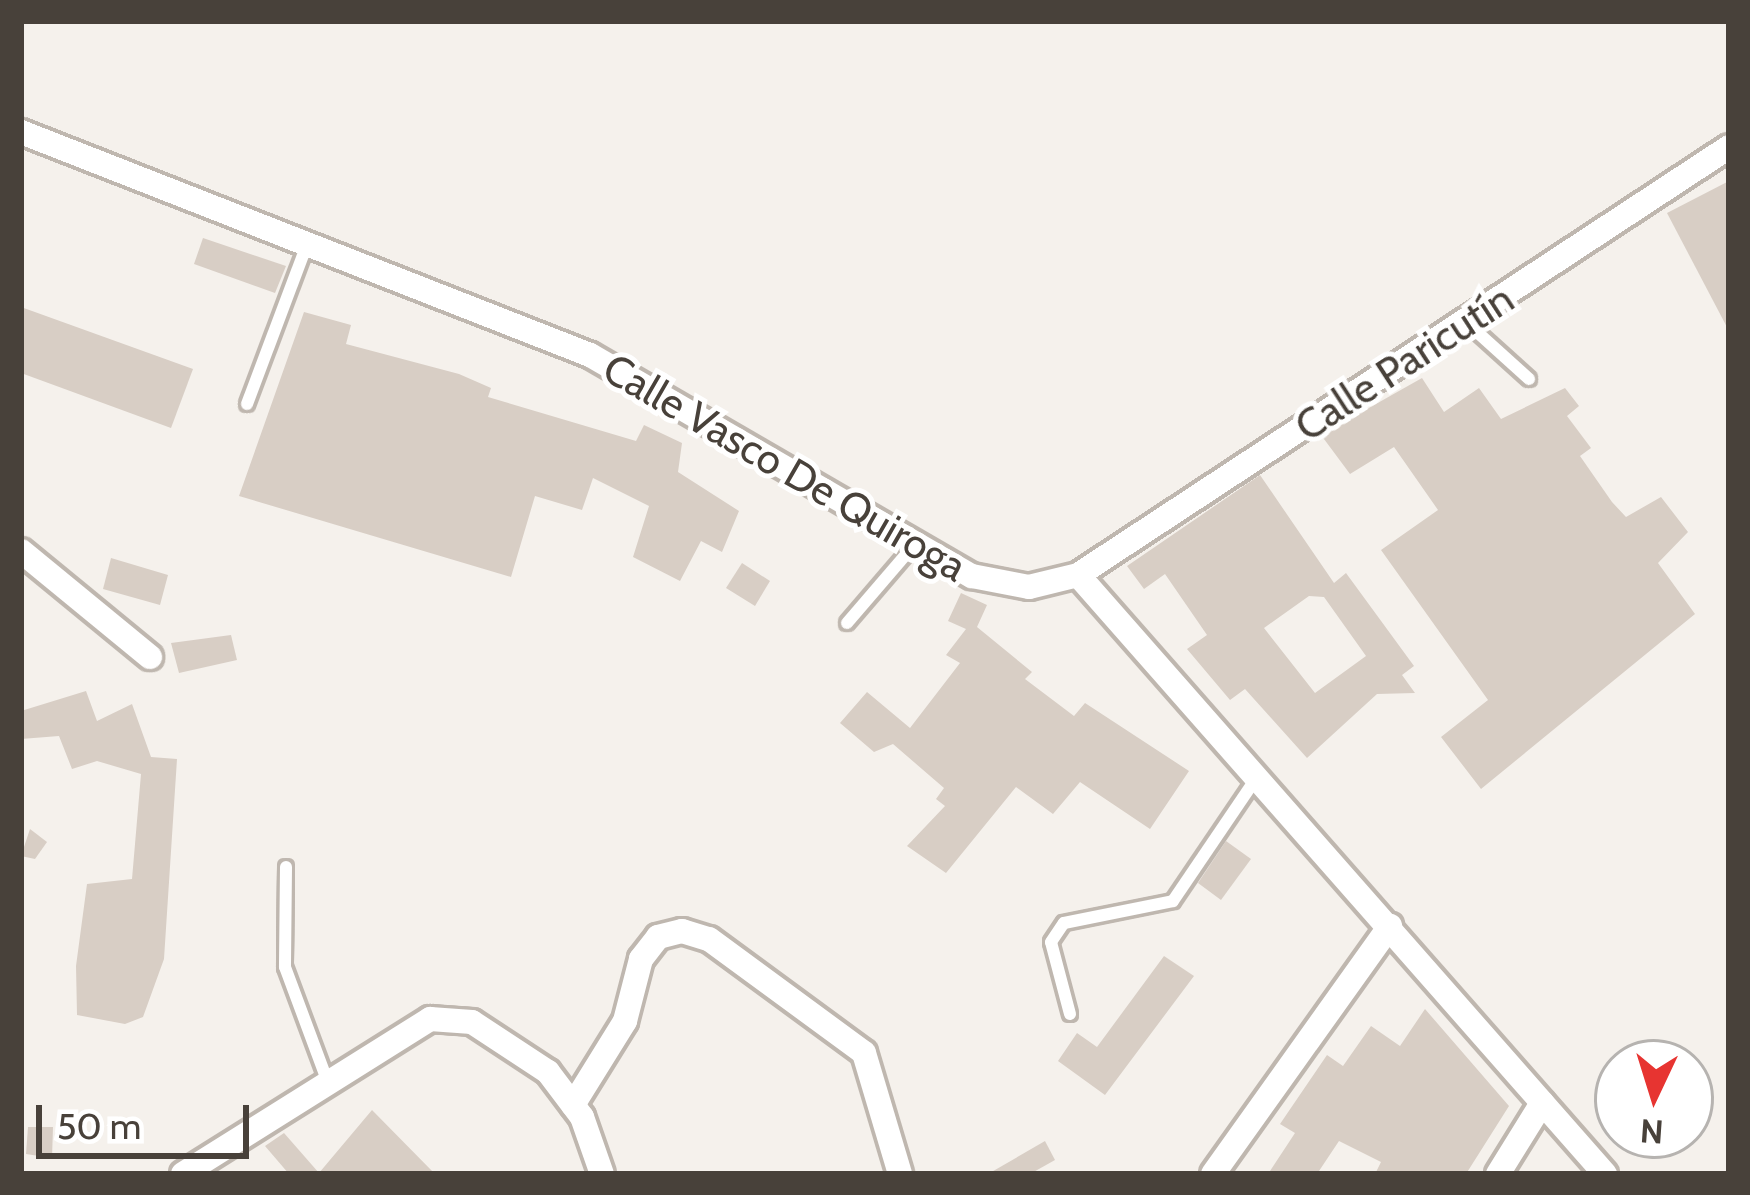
<!DOCTYPE html>
<html>
<head>
<meta charset="utf-8">
<style>
  body { margin:0 }
  #map { position:relative; width:1750px; height:1195px; overflow:hidden; background:#f5f1ec; font-family:Cabin,sans-serif }
  div>[style] { position:absolute }
  .building>* { inset:0; background:#d8cec5 }
  .roads { filter:drop-shadow(3px 0 #bfb7af) drop-shadow(-3px 0 #bfb7af) drop-shadow(0 3px #bfb7af) drop-shadow(0 -3px #bfb7af) }
  .service>* { height:12px; margin:-6px; padding:0 6px; transform-origin:6px; border-radius:6px; background:#fff }
  .minor>* { height:24px; margin:-12px; padding:0 12px; transform-origin:12px; border-radius:12px; background:#fff }
  span { translate:-50% -50%; white-space:nowrap; text-align:center; line-height:1.15; -webkit-text-stroke:10px #fff; paint-order:stroke }
  .street-label { font-size:42px; color:#48413a }
  .frame { position:absolute; inset:0; border:24px solid #48413a; pointer-events:none }
  .north { position:absolute; left:1594px; top:1039px; width:120px; height:120px; box-sizing:border-box; background:#fff; border:3px solid #b6b3b0; border-radius:50%; rotate:184deg; font-size:33px; font-weight:700; line-height:48px; text-align:center; color:#48413a }
  .north::after { content:''; display:block; margin:auto; width:42px; height:54px; background:#e73431; clip-path:polygon(50% 0,100% 100%,50% 72%,0 100%) }
  .scale { position:absolute; left:36px; top:1105px; width:213px; height:54px; box-sizing:border-box; border:6px solid #48413a; border-top:0; padding-left:15px; font-size:36px; line-height:42px; white-space:nowrap; color:#48413a; -webkit-text-stroke:9px #fff; paint-order:stroke }
</style>
</head>
<body>
<div id="map">
  <div class="building">
    <i style="clip-path:polygon(1729px 181px,1729px 331px,1667px 213px)"></i>
    <i style="clip-path:polygon(203px 238px,286px 266px,275px 293px,194px 264px)"></i>
    <i style="clip-path:polygon(21px 307px,193px 369px,171px 428px,21px 373px)"></i>
    <i style="clip-path:polygon(304px 312px,351px 325px,346px 344px,459px 374px,491px 388px,488px 397px,636px 441px,644px 425px,682px 443px,678px 472px,739px 511px,722px 552px,701px 541px,680px 581px,633px 557px,649px 506px,593px 478px,582px 510px,535px 496px,511px 577px,239px 496px)"></i>
    <i style="clip-path:polygon(1422px 378px,1444px 412px,1479px 388px,1501px 419px,1565px 388px,1579px 406px,1567px 416px,1591px 448px,1580px 456px,1612px 502px,1626px 517px,1661px 497px,1688px 532px,1658px 563px,1695px 614px,1481px 789px,1441px 737px,1488px 700px,1381px 550px,1438px 510px,1394px 447px,1350px 474px,1321px 435px)"></i>
    <i style="clip-path:polygon(evenodd,1260px 475px,1334px 583px,1346px 573px,1414px 666px,1402px 675px,1415px 693px,1377px 694px,1307px 758px,1245px 689px,1230px 700px,1187px 649px,1207px 635px,1165px 574px,1144px 589px,1127px 566px,1260px 475px,1309px 596px,1324px 597px,1366px 656px,1315px 693px,1264px 628px,1309px 596px)"></i>
    <i style="clip-path:polygon(111px 558px,168px 575px,160px 605px,103px 589px)"></i>
    <i style="clip-path:polygon(742px 563px,770px 581px,755px 606px,726px 588px)"></i>
    <i style="clip-path:polygon(961px 593px,987px 605px,977px 627px,1032px 672px,1025px 679px,1074px 716px,1085px 703px,1189px 771px,1150px 829px,1080px 782px,1053px 814px,1016px 787px,946px 873px,907px 846px,945px 806px,936px 799px,944px 788px,893px 744px,874px 752px,840px 723px,867px 692px,910px 728px,960px 663px,946px 655px,966px 629px,948px 621px)"></i>
    <i style="clip-path:polygon(231px 635px,237px 660px,179px 673px,171px 643px)"></i>
    <i style="clip-path:polygon(86px 691px,97px 721px,132px 704px,151px 757px,177px 759px,164px 959px,143px 1017px,125px 1024px,77px 1015px,76px 966px,87px 884px,132px 879px,141px 774px,97px 761px,72px 769px,59px 736px,21px 739px,21px 711px)"></i>
    <i style="clip-path:polygon(30px 829px,47px 842px,35px 859px,21px 856px)"></i>
    <i style="clip-path:polygon(1226px 841px,1251px 859px,1221px 900px,1198px 883px)"></i>
    <i style="clip-path:polygon(1164px 956px,1194px 976px,1105px 1095px,1058px 1061px,1077px 1033px,1097px 1047px)"></i>
    <i style="clip-path:polygon(1425px 1009px,1509px 1106px,1466px 1174px,1375px 1174px,1381px 1162px,1339px 1141px,1317px 1174px,1268px 1174px,1295px 1133px,1280px 1124px,1327px 1055px,1343px 1066px,1371px 1026px,1400px 1046px)"></i>
    <i style="clip-path:polygon(372px 1110px,435px 1174px,289px 1174px,265px 1146px,284px 1133px,319px 1173px)"></i>
    <i style="clip-path:polygon(28px 1127px,53px 1127px,52px 1158px,26px 1154px)"></i>
    <i style="clip-path:polygon(1045px 1141px,1055px 1160px,1030px 1174px,988px 1174px)"></i>
  </div>
  <div class="roads">
    <div class="service">
      <i style="left:1466px;top:322px;width:85px;rotate:42.1deg"></i>
      <i style="left:247px;top:404px;width:171px;rotate:-69.4deg"></i>
      <i style="left:847px;top:623px;width:104px;rotate:-49.3deg"></i>
      <i style="left:286px;top:867px;width:100px;rotate:90.6deg"></i>
      <i style="left:285px;top:967px;width:117px;rotate:69.6deg"></i>
      <i style="left:1070px;top:1014px;width:74px;rotate:-104.8deg"></i>
      <i style="left:1051px;top:942px;width:23px;rotate:-56deg"></i>
      <i style="left:1064px;top:923px;width:111px;rotate:-11.4deg"></i>
      <i style="left:1173px;top:901px;width:150px;rotate:-55.9deg"></i>
    </div>
    <div class="minor">
      <i style="left:21px;top:132px;width:611px;rotate:21.4deg"></i>
      <i style="left:590px;top:355px;width:441px;rotate:30.1deg"></i>
      <i style="left:972px;top:576px;width:58px;rotate:10.9deg"></i>
      <i style="left:1029px;top:587px;width:50px;rotate:-13.8deg"></i>
      <i style="left:1078px;top:575px;width:779px;rotate:-33.32deg"></i>
      <i style="left:21px;top:551px;width:167px;rotate:39.4deg"></i>
      <i style="left:1078px;top:575px;width:798px;rotate:48.66deg"></i>
      <i style="left:573px;top:1105px;width:99px;rotate:-58.2deg"></i>
      <i style="left:625px;top:1021px;width:64px;rotate:-75.5deg"></i>
      <i style="left:641px;top:959px;width:28px;rotate:-52deg"></i>
      <i style="left:658px;top:937px;width:25px;rotate:-14deg"></i>
      <i style="left:682px;top:931px;width:28px;rotate:17deg"></i>
      <i style="left:709px;top:939px;width:192px;rotate:36.3deg"></i>
      <i style="left:864px;top:1053px;width:126px;rotate:73.4deg"></i>
      <i style="left:183px;top:1174px;width:292px;rotate:-32.1deg"></i>
      <i style="left:430px;top:1019px;width:42px;rotate:4.1deg"></i>
      <i style="left:472px;top:1022px;width:91px;rotate:33.3deg"></i>
      <i style="left:548px;top:1072px;width:56px;rotate:52.9deg"></i>
      <i style="left:582px;top:1117px;width:60px;rotate:70.7deg"></i>
      <i style="left:1213px;top:1174px;width:305px;rotate:-54.5deg"></i>
      <i style="left:1498px;top:1174px;width:84px;rotate:-58.2deg"></i>
    </div>
  </div>
  <div class="street-label">
    <span style="left:1404px;top:362px;rotate:-33deg">Calle Paricutín</span>
    <span style="left:785px;top:467px;rotate:30deg">Calle Vasco De Quiroga</span>
  </div>
  <div class="frame"></div>
  <div class="north">N</div>
  <div class="scale">50 m</div>
</div>
</body>
</html>
